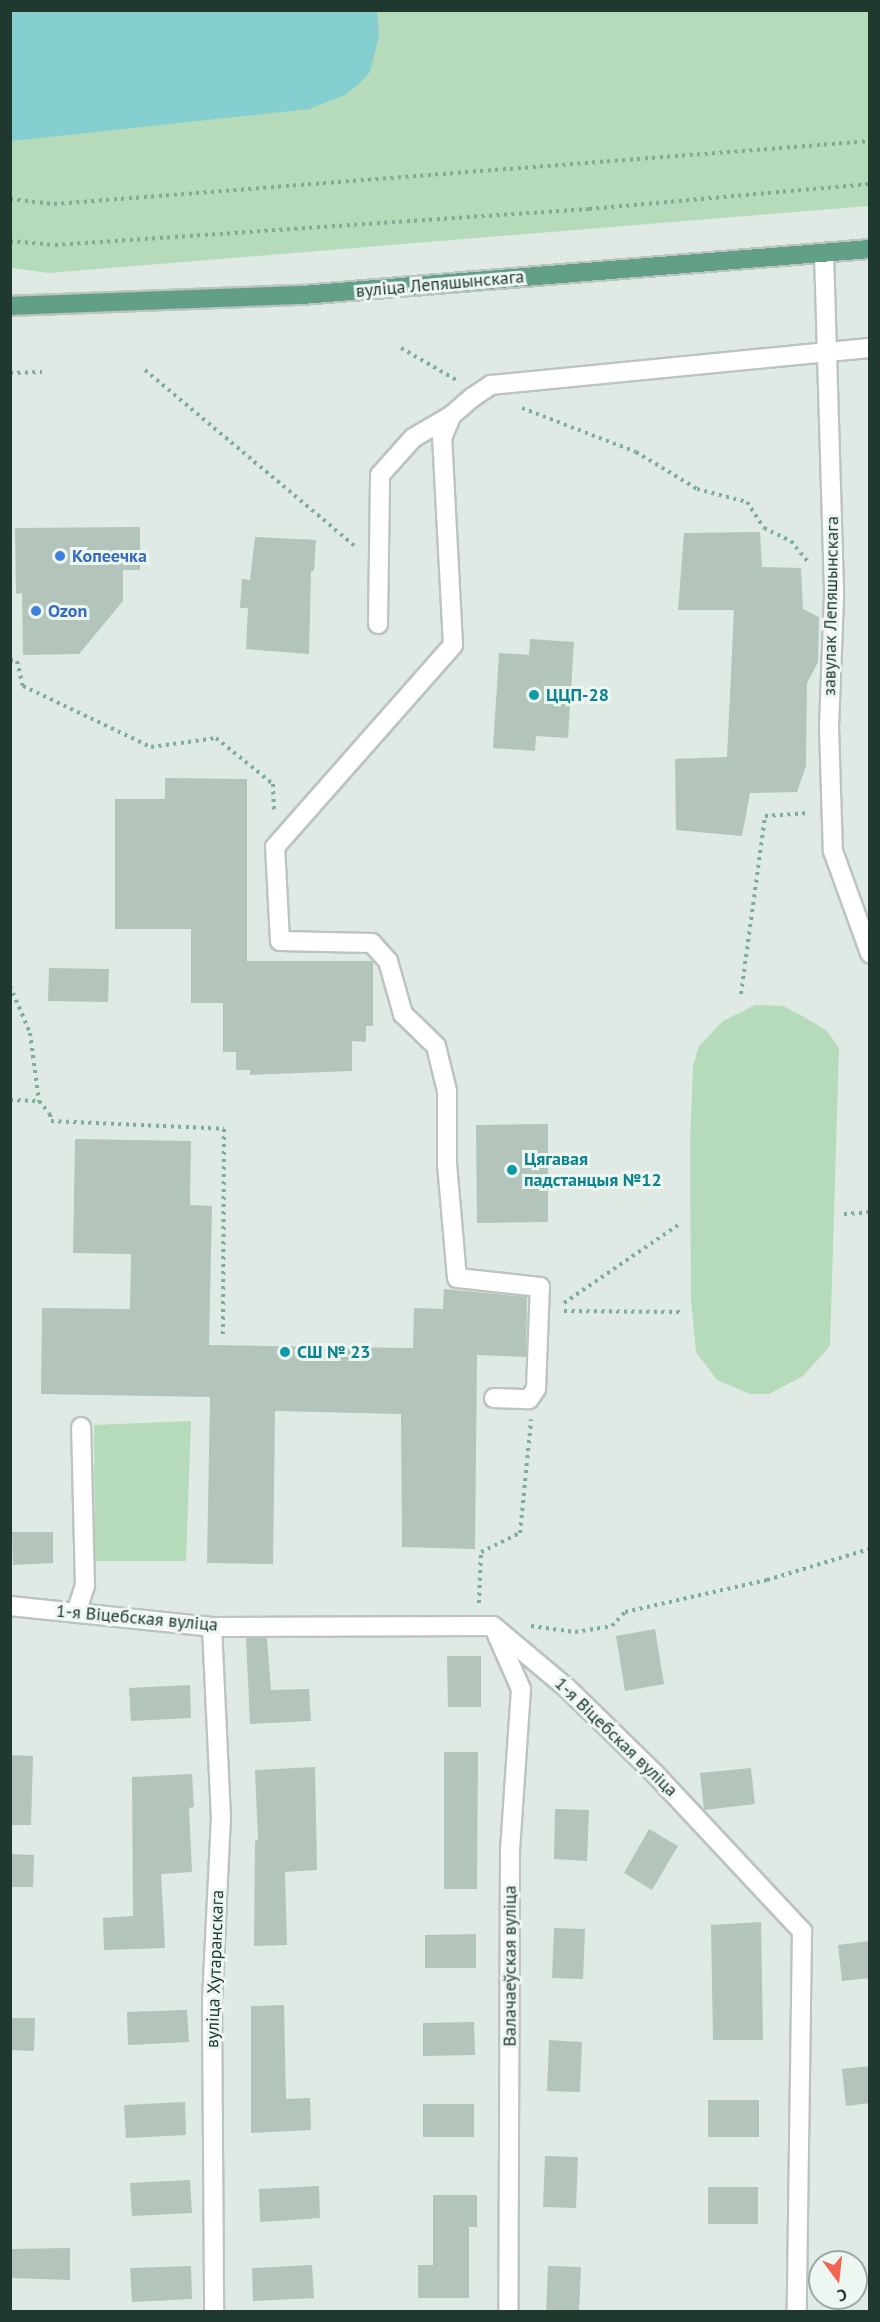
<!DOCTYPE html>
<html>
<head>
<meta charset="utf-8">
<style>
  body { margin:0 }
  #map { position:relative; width:880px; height:2322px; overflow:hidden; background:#deeae3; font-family:"PT Sans",sans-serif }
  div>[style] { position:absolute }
  .green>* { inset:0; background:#b6dbbb }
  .water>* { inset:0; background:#85cfd0 }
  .building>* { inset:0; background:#b3c4bb }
  .path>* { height:4px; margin-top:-2px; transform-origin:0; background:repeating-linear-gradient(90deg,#7ead98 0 3px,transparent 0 7.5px) }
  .roads { filter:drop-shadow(2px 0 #bcc4c0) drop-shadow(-2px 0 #bcc4c0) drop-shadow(0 2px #bcc4c0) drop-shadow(0 -2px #bcc4c0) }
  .minor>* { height:18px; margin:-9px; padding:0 9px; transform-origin:9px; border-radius:9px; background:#fff }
  .major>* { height:18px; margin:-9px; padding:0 9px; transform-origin:9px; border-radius:9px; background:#629f87 }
  .dots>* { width:16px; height:16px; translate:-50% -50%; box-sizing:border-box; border:3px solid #eef6f1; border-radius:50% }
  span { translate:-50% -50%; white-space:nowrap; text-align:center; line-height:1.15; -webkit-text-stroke:6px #eef6f1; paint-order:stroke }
  .street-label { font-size:18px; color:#1f392e }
  .shop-label { font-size:18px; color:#366cbe; font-weight:700 }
  .left { translate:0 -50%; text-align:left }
  .culture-label { font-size:18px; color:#0d838f; font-weight:700 }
  .frame { position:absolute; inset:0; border:12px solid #1f392e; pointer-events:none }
  .north { position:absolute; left:808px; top:2250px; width:60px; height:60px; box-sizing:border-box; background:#eef6f1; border:2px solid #9baaa3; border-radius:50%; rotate:165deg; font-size:16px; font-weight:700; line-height:24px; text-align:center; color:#1f392e }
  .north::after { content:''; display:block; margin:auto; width:21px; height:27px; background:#f26454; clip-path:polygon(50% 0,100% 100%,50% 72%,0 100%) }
</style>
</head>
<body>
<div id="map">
  <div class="green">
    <i style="clip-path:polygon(11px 11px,869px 11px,869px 206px,49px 273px,11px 268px)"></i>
    <i style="clip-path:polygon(755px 1005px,783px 1006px,799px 1014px,827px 1031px,839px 1048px,830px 1346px,803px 1376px,769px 1394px,750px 1394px,717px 1380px,696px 1352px,691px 1300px,690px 1143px,693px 1066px,699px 1046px,723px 1021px)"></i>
    <i style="clip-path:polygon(191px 1421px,186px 1561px,95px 1561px,94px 1425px)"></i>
  </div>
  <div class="water">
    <i style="clip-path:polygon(11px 10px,377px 11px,379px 36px,370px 72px,359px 84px,345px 95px,309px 109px,11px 141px)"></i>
  </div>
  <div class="building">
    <i style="clip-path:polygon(140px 527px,140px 570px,123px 570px,123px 601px,79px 654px,23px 655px,22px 593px,16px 594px,15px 528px)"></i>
    <i style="clip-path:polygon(760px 532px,762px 567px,801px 568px,803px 609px,819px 617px,818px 662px,807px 683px,806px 766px,797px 792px,750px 793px,742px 836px,676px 830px,675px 759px,727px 757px,734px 610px,678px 610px,684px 533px)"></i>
    <i style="clip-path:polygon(255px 537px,316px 540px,314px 571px,311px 571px,309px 654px,246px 649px,248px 608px,240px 608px,242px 579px,250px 580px)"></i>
    <i style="clip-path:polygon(530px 639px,574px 642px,568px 738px,536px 736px,535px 751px,493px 748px,499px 653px,529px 655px)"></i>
    <i style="clip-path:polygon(165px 778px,247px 779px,247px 961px,373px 961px,373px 1026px,366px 1026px,366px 1042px,352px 1041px,352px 1071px,250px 1075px,250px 1070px,236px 1070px,236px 1052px,223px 1052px,223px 1003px,191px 1003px,191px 929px,115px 929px,115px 799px,165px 799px)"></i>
    <i style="clip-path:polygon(49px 968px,109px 969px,108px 1002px,48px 1001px)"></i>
    <i style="clip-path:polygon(548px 1124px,548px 1222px,477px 1223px,476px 1125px)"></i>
    <i style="clip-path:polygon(75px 1139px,191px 1141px,190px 1205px,212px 1206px,209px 1345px,413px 1348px,414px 1308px,443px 1309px,444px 1289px,527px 1297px,526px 1357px,477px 1355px,475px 1549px,402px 1547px,401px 1414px,275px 1411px,273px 1564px,207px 1563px,210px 1397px,41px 1394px,42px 1308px,130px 1309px,131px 1254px,73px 1253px)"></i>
    <i style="clip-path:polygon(12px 1532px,53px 1532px,53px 1563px,13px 1565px)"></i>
    <i style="clip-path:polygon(655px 1629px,664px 1684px,625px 1691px,616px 1636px)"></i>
    <i style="clip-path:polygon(246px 1638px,267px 1638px,271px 1690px,309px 1689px,311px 1721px,250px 1724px)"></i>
    <i style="clip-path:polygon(447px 1656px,481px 1656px,481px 1707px,448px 1707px)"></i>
    <i style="clip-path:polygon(190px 1685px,191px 1718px,131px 1721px,129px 1688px)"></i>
    <i style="clip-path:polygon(444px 1752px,478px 1752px,477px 1889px,444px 1889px)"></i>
    <i style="clip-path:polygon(10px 1755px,33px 1756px,31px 1825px,10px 1825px)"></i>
    <i style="clip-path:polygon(315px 1767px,317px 1870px,285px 1872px,287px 1945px,254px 1946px,255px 1841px,258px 1840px,255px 1770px)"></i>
    <i style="clip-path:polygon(751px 1768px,755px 1804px,704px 1810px,700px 1773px)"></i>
    <i style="clip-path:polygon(192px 1774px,194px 1807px,189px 1808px,192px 1872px,161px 1874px,165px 1948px,104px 1950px,103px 1918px,133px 1916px,132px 1777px)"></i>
    <i style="clip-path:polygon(555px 1809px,589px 1810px,587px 1861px,554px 1859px)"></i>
    <i style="clip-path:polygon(649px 1829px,678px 1846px,652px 1890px,624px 1873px)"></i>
    <i style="clip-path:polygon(10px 1854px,34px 1855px,33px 1887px,10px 1887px)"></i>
    <i style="clip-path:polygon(761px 1922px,763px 2040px,713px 2040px,711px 1925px)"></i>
    <i style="clip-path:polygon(554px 1928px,585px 1929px,583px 1979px,552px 1978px)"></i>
    <i style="clip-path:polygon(476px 1934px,476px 1968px,425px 1968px,425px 1935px)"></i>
    <i style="clip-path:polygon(870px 1941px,870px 1978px,842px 1981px,838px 1945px)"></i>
    <i style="clip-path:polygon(284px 2005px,286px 2099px,310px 2098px,311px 2130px,251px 2133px,251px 2006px)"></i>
    <i style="clip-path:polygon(187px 2010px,189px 2042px,128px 2045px,127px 2012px)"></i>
    <i style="clip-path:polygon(10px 2018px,35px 2018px,34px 2051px,10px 2050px)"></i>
    <i style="clip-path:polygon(474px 2022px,475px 2055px,423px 2056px,423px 2023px)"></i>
    <i style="clip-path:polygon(549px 2040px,582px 2042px,580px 2092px,547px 2091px)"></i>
    <i style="clip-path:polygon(870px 2066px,870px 2103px,846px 2106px,842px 2069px)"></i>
    <i style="clip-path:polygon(708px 2100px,759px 2100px,759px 2137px,708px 2137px)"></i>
    <i style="clip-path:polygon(185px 2102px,186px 2135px,126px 2138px,124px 2105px)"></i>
    <i style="clip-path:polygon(423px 2104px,474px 2104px,474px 2137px,423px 2137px)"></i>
    <i style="clip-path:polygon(545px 2156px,578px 2157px,576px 2208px,543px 2207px)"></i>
    <i style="clip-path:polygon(190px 2180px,192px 2213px,132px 2216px,130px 2183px)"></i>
    <i style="clip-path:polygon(319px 2186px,320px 2218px,260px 2222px,259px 2189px)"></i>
    <i style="clip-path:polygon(708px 2187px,758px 2187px,758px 2224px,708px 2224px)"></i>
    <i style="clip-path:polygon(433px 2195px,477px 2195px,477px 2227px,469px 2227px,469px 2298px,418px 2298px,418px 2265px,433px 2265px)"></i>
    <i style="clip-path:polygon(70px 2248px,70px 2280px,10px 2278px,10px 2249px)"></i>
    <i style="clip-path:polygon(312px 2265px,314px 2298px,253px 2301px,252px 2268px)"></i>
    <i style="clip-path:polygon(191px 2266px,192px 2299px,132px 2302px,130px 2268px)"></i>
    <i style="clip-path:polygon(548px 2266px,581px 2267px,579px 2312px,546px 2312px)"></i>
  </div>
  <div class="path">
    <i style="left:10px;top:199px;width:44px;rotate:6.5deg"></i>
    <i style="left:54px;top:204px;width:818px;rotate:-4.41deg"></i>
    <i style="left:10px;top:241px;width:45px;rotate:5.1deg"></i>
    <i style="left:55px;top:245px;width:535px;rotate:-3.86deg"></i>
    <i style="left:589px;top:209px;width:282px;rotate:-5.1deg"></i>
    <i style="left:401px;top:348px;width:66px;rotate:30.1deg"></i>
    <i style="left:145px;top:370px;width:275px;rotate:40deg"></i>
    <i style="left:10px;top:373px;width:32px;rotate:-2deg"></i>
    <i style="left:522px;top:408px;width:122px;rotate:21.1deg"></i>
    <i style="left:636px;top:452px;width:71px;rotate:31.2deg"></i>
    <i style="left:697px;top:489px;width:52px;rotate:14.6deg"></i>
    <i style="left:747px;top:502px;width:31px;rotate:57deg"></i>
    <i style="left:764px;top:528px;width:30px;rotate:26deg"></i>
    <i style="left:791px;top:541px;width:28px;rotate:51deg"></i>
    <i style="left:10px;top:660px;width:7px;rotate:8deg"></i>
    <i style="left:17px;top:661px;width:26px;rotate:77deg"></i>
    <i style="left:23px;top:686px;width:142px;rotate:25.5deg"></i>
    <i style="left:151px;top:747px;width:66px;rotate:-7.9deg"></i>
    <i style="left:216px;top:738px;width:73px;rotate:38.9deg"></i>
    <i style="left:273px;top:784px;width:28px;rotate:88deg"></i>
    <i style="left:10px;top:986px;width:51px;rotate:66.9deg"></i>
    <i style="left:30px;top:1033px;width:69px;rotate:82.5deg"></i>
    <i style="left:39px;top:1101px;width:17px;rotate:50deg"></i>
    <i style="left:50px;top:1114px;width:7px;rotate:82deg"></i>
    <i style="left:51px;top:1121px;width:173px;rotate:2.6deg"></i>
    <i style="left:224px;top:1129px;width:205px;rotate:90.3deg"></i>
    <i style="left:741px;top:994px;width:180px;rotate:-82.3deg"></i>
    <i style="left:765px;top:816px;width:44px;rotate:-3.9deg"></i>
    <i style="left:10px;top:1100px;width:29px;rotate:2deg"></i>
    <i style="left:844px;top:1214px;width:26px;rotate:-4deg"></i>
    <i style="left:564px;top:1303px;width:138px;rotate:-34.4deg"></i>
    <i style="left:564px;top:1311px;width:116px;rotate:0.5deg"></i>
    <i style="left:479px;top:1603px;width:51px;rotate:-87.8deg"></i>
    <i style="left:481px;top:1552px;width:43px;rotate:-26deg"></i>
    <i style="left:520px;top:1533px;width:114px;rotate:-84.4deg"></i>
    <i style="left:531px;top:1626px;width:44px;rotate:7.8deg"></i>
    <i style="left:575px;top:1632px;width:37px;rotate:-9deg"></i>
    <i style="left:612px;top:1626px;width:19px;rotate:-47deg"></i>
    <i style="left:625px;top:1612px;width:146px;rotate:-12.7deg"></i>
    <i style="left:767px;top:1580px;width:108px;rotate:-16.8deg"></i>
  </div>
  <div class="roads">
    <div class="minor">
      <i style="left:824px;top:253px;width:344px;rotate:88.3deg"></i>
      <i style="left:834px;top:597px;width:130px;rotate:92.2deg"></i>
      <i style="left:829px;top:727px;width:124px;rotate:88.2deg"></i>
      <i style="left:833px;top:851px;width:109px;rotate:70.1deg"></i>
      <i style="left:378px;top:624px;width:149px;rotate:-89.2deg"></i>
      <i style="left:380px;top:475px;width:50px;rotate:-48.3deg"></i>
      <i style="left:413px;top:438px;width:45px;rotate:-30.5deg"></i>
      <i style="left:494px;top:1398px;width:35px;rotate:2deg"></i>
      <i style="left:529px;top:1399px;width:12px;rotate:-55deg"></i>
      <i style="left:536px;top:1389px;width:102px;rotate:-87.8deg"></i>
      <i style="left:540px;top:1287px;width:83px;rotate:-173.8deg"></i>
      <i style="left:457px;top:1278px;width:114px;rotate:-95deg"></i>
      <i style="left:447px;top:1164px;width:73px;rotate:-90deg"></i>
      <i style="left:447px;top:1091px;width:46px;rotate:-103.7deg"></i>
      <i style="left:436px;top:1046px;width:46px;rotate:-135.9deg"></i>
      <i style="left:403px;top:1014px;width:55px;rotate:-105.8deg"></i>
      <i style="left:388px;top:961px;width:24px;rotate:-132deg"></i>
      <i style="left:372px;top:943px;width:92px;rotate:-178.8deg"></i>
      <i style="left:280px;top:941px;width:94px;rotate:-93deg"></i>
      <i style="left:275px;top:847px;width:269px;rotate:-48.6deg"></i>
      <i style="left:453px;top:645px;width:207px;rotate:-93deg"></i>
      <i style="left:442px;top:438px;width:25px;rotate:-67deg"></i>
      <i style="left:452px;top:415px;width:28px;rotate:-41deg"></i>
      <i style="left:473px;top:397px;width:22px;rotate:-34deg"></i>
      <i style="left:491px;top:385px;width:381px;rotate:-5.6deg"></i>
      <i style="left:10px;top:1606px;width:203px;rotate:5.9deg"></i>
      <i style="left:212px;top:1627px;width:281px;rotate:-0.2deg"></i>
      <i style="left:493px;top:1626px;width:97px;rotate:40deg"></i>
      <i style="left:567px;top:1688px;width:124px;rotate:44.3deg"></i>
      <i style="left:656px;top:1775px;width:214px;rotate:46.9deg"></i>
      <i style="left:802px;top:1931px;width:381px;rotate:90.8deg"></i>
      <i style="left:76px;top:1613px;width:28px;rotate:-72deg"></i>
      <i style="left:85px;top:1586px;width:159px;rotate:-91.4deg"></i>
      <i style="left:212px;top:1627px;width:190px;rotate:87.3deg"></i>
      <i style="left:221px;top:1817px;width:185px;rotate:92.8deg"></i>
      <i style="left:212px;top:2002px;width:310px;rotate:89.6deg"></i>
      <i style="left:495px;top:1630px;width:64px;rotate:66.2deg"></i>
      <i style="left:521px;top:1689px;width:162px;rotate:93.9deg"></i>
      <i style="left:510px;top:1851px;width:461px;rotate:90.2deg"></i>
    </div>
    <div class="major">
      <i style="left:10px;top:306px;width:292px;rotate:-2.2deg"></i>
      <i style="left:302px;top:295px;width:570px;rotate:-4.63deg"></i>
    </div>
  </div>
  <div class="dots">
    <i style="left:60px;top:556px;background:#3f7fe0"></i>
    <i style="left:36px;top:611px;background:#3f7fe0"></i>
    <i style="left:534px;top:695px;background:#0f9aa8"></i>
    <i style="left:512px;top:1170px;background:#0f9aa8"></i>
    <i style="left:285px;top:1352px;background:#0f9aa8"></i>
  </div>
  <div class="street-label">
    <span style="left:440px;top:284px;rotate:-5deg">вуліца Лепяшынскага</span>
    <span style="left:831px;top:606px;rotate:-89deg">завулак Лепяшынскага</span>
    <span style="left:137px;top:1618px;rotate:5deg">1-я Віцебская вуліца</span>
    <span style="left:616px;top:1737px;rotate:44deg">1-я Віцебская вуліца</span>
    <span style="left:510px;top:1966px;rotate:-90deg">Валачаеўская вуліца</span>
    <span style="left:215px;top:1969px;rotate:-88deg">вуліца Хутаранскага</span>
  </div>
  <div class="shop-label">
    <span class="left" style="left:72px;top:556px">Копеечка</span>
    <span class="left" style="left:48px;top:611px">Ozon</span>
  </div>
  <div class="culture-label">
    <span class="left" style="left:546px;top:695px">ЦЦП-28</span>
    <span class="left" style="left:524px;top:1170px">Цягавая<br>падстанцыя №12</span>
    <span class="left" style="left:297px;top:1352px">СШ № 23</span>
  </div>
  <div class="frame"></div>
  <div class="north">С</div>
</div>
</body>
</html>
